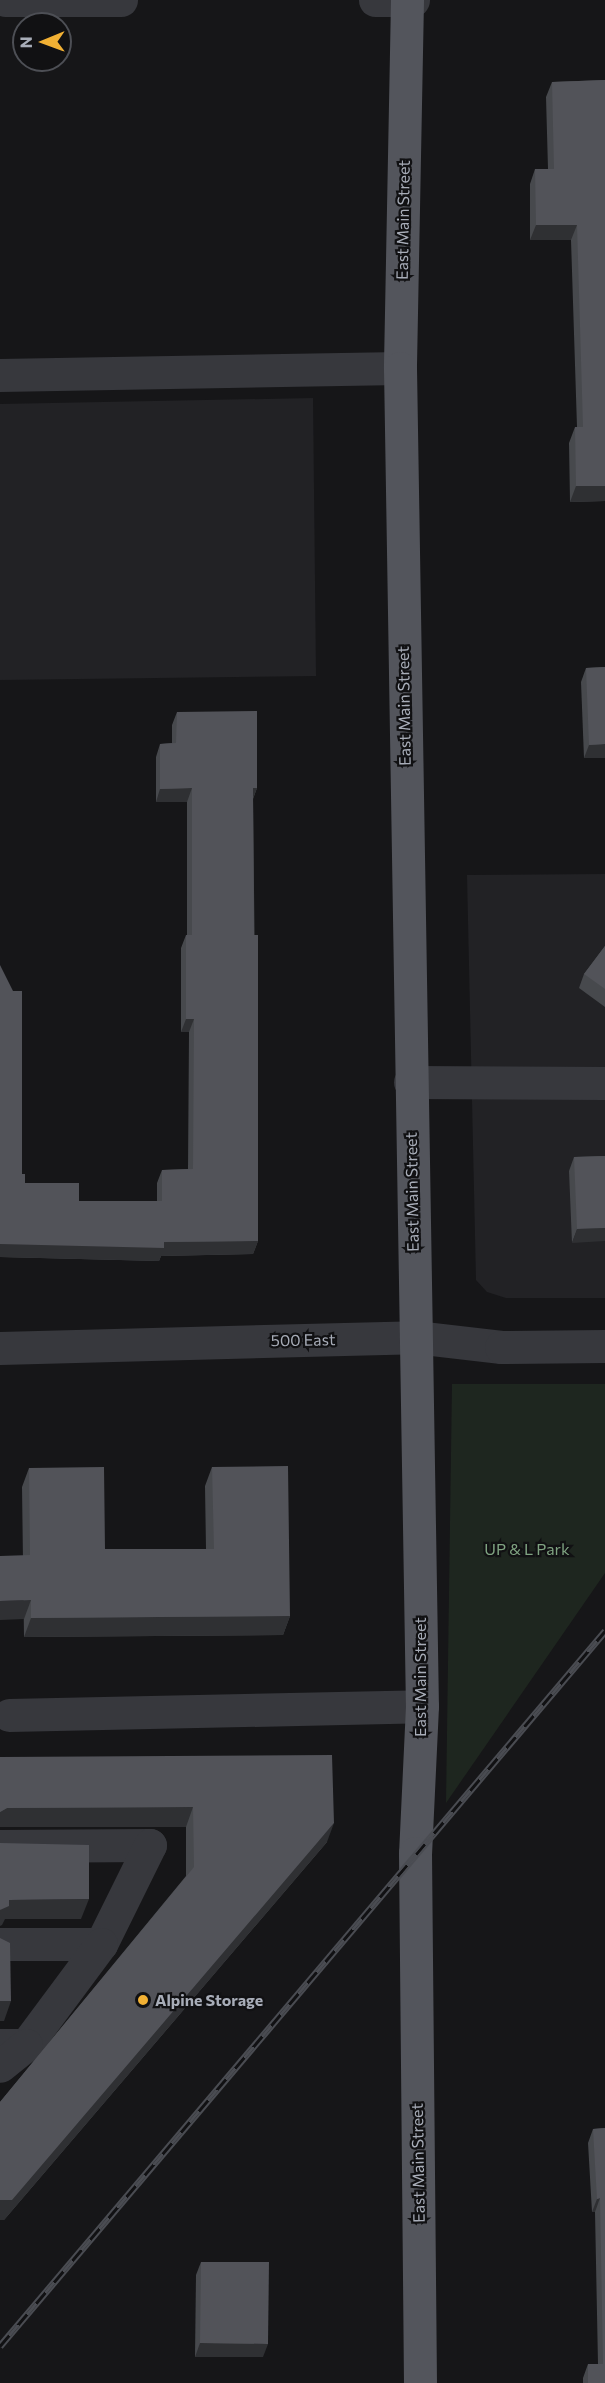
<!DOCTYPE html>
<html>
<head>
<meta charset="utf-8">
<style>
  body { margin:0 }
  #map { position:relative; width:605px; height:2383px; overflow:hidden; background:#161618; font-family:Commissioner,sans-serif }
  div>[style] { position:absolute }
  .built>* { inset:0; background:#222225 }
  .green>* { inset:0; background:#1e261f }
  .minor>* { height:33px; margin:-16.5px; padding:0 16.5px; transform-origin:16.5px; border-radius:16.5px; background:#37383d }
  .major>* { height:33px; margin:-16.5px; padding:0 16.5px; transform-origin:16.5px; border-radius:16.5px; background:#53555c }
  .rail>* { height:7px; margin-top:-3.5px; transform-origin:0; background:repeating-linear-gradient(90deg,#111113 0 14px,#4a4c52 0 28px); box-sizing:border-box; border-block:2px solid #4a4c52 }
  .wall>* { inset:0; background:#47494d }
  .shaded-wall>* { inset:0; background:#2f3033 }
  .building>* { inset:0; background:#525359 }
  .dots>* { width:16px; height:16px; translate:-50% -50%; box-sizing:border-box; border:3px solid #111113; border-radius:50% }
  span { translate:-50% -50%; white-space:nowrap; text-align:center; line-height:1.15; -webkit-text-stroke:4.5px #111113; paint-order:stroke }
  .street-label { font-size:16px; color:#a8adb8 }
  .park-label { font-size:16px; color:#7fa381 }
  .poi-label { font-size:16px; color:#a8adb8; font-weight:700 }
  .left { translate:0 -50%; text-align:left }
  .north { position:absolute; left:12px; top:12px; width:60px; height:60px; box-sizing:border-box; background:#111113; border:2px solid #4d4f55; border-radius:50%; rotate:269deg; font-size:16px; font-weight:700; line-height:24px; text-align:center; color:#a8adb8 }
  .north::after { content:''; display:block; margin:auto; width:21px; height:27px; background:#f2b134; clip-path:polygon(50% 0,100% 100%,50% 72%,0 100%) }
</style>
</head>
<body>
<div id="map">
  <div class="built">
    <i style="clip-path:polygon(313px 398px,316px 676px,0 680px,0 404px)"></i>
    <i style="clip-path:polygon(605px 874px,605px 1298px,506px 1298px,487px 1292px,476px 1280px,467px 875px)"></i>
  </div>
  <div class="green">
    <i style="clip-path:polygon(452px 1384px,605px 1384px,605px 1573px,446px 1803px)"></i>
  </div>
  <div class="minor">
    <i style="left:5px;top:0;width:116px"></i>
    <i style="left:375px;top:0;width:38px"></i>
    <i style="left:0;top:375px;width:400px;rotate:-1deg"></i>
    <i style="left:410px;top:1082px;width:195px;rotate:0.3deg"></i>
    <i style="left:0;top:1348px;width:415px;rotate:-1.5deg"></i>
    <i style="left:415px;top:1337px;width:87px;rotate:6.6deg"></i>
    <i style="left:501px;top:1347px;width:104px;rotate:-0.6deg"></i>
    <i style="left:9px;top:1715px;width:413px;rotate:-1.2deg"></i>
    <i style="left:0;top:1846px;width:150px;rotate:-0.4deg"></i>
    <i style="left:150px;top:1845px;width:110px;rotate:116.3deg"></i>
    <i style="left:0;top:1944px;width:101px"></i>
    <i style="left:101px;top:1944px;width:126px;rotate:126.6deg"></i>
    <i style="left:0;top:2045px;width:26px"></i>
    <i style="left:26px;top:2045px;width:33px;rotate:141deg"></i>
  </div>
  <div class="major">
    <i style="left:407px;top:0;width:368px;rotate:91.1deg"></i>
    <i style="left:400px;top:368px;width:1338px;rotate:89.06deg"></i>
    <i style="left:422px;top:1706px;width:147px;rotate:92.7deg"></i>
    <i style="left:415px;top:1853px;width:530px;rotate:89.46deg"></i>
  </div>
  <div class="rail">
    <i style="left:0;top:2346px;width:937px;rotate:-49.76deg"></i>
  </div>
  <div class="wall">
    <i style="clip-path:polygon(605px 80px,605px 501px,570px 502px,569px 443px,575px 427px,577px 427px,571px 240px,530px 240px,530px 184px,535px 169px,548px 169px,546px 97px,552px 82px)"></i>
    <i style="clip-path:polygon(605px 667px,605px 758px,584px 758px,581px 682px,586px 668px)"></i>
    <i style="clip-path:polygon(177px 712px,257px 788px,253px 799px,258px 1241px,253px 1254px,161px 1256px,159px 1261px,0 1257px,0 965px,22px 1174px,25px 1183px,79px 1201px,157px 1201px,157px 1183px,162px 1170px,188px 1169px,189px 1032px,181px 1032px,181px 948px,186px 935px,187px 935px,187px 802px,156px 802px,156px 757px,160px 744px,172px 743px,172px 725px)"></i>
    <i style="clip-path:polygon(605px 946px,605px 1007px,579px 988px,584px 974px)"></i>
    <i style="clip-path:polygon(605px 1156px,572px 1243px,569px 1171px,574px 1157px)"></i>
    <i style="clip-path:polygon(212px 1467px,290px 1616px,283px 1635px,24px 1637px,22px 1487px,29px 1468px,105px 1549px,206px 1549px,205px 1486px)"></i>
    <i style="clip-path:polygon(0 1757px,327px 1842px,4px 2220px,0 2220px,0 2102px,186px 1876px,186px 1827px,0 1827px)"></i>
    <i style="clip-path:polygon(605px 2128px,605px 2383px,583px 2383px,583px 2378px,588px 2364px,598px 2364px,595px 2212px,592px 2212px,588px 2143px,593px 2129px)"></i>
    <i style="clip-path:polygon(201px 2262px,263px 2357px,195px 2357px,196px 2275px)"></i>
  </div>
  <div class="shaded-wall">
    <i style="clip-path:polygon(536px 225px,577px 225px,571px 240px,530px 240px)"></i>
    <i style="clip-path:polygon(576px 486px,605px 486px,605px 501px,570px 502px)"></i>
    <i style="clip-path:polygon(605px 744px,605px 758px,584px 758px,589px 745px)"></i>
    <i style="clip-path:polygon(192px 788px,187px 802px,156px 802px,160px 789px)"></i>
    <i style="clip-path:polygon(253px 788px,257px 788px,252px 801px)"></i>
    <i style="clip-path:polygon(186px 1019px,194px 1019px,189px 1032px,181px 1032px)"></i>
    <i style="clip-path:polygon(605px 1228px,605px 1241px,572px 1243px,577px 1229px)"></i>
    <i style="clip-path:polygon(258px 1241px,253px 1254px,161px 1256px,159px 1261px,0 1257px,0 1244px)"></i>
    <i style="clip-path:polygon(31px 1600px,24px 1619px,0 1620px,0 1601px)"></i>
    <i style="clip-path:polygon(290px 1616px,283px 1635px,24px 1637px,31px 1618px)"></i>
    <i style="clip-path:polygon(193px 1807px,186px 1827px,0 1827px,0 1812px,7px 1808px)"></i>
    <i style="clip-path:polygon(334px 1823px,327px 1842px,4px 2220px,0 2220px,0 2200px)"></i>
    <i style="clip-path:polygon(89px 1899px,81px 1919px,5px 1919px,2px 1925px,0 1926px,0 1910px,9px 1900px)"></i>
    <i style="clip-path:polygon(0 2001px,11px 2001px,4px 2021px,0 2021px)"></i>
    <i style="clip-path:polygon(600px 2198px,595px 2212px,592px 2212px,597px 2199px)"></i>
    <i style="clip-path:polygon(200px 2343px,268px 2344px,263px 2357px,195px 2357px)"></i>
  </div>
  <div class="building">
    <i style="clip-path:polygon(605px 80px,605px 486px,576px 486px,575px 427px,583px 427px,577px 225px,536px 225px,535px 169px,554px 169px,552px 82px)"></i>
    <i style="clip-path:polygon(605px 667px,605px 744px,589px 745px,586px 668px)"></i>
    <i style="clip-path:polygon(257px 711px,257px 788px,253px 788px,254px 935px,258px 935px,258px 1241px,164px 1242px,164px 1248px,0 1244px,0 965px,13px 991px,22px 991px,22px 1174px,25px 1174px,25px 1183px,79px 1183px,79px 1201px,162px 1201px,162px 1170px,193px 1169px,194px 1019px,186px 1019px,186px 935px,192px 935px,192px 788px,160px 789px,160px 744px,176px 743px,177px 712px)"></i>
    <i style="clip-path:polygon(605px 946px,605px 989px,584px 974px)"></i>
    <i style="clip-path:polygon(605px 1156px,605px 1228px,577px 1229px,574px 1157px)"></i>
    <i style="clip-path:polygon(288px 1466px,290px 1616px,31px 1618px,31px 1600px,0 1601px,0 1556px,30px 1555px,29px 1468px,104px 1467px,105px 1549px,214px 1549px,212px 1467px)"></i>
    <i style="clip-path:polygon(332px 1755px,334px 1823px,12px 2200px,0 2200px,0 2102px,194px 1867px,193px 1807px,7px 1808px,0 1812px,0 1757px)"></i>
    <i style="clip-path:polygon(0 1843px,89px 1845px,89px 1899px,9px 1900px,9px 1906px,0 1910px)"></i>
    <i style="clip-path:polygon(0 1938px,10px 1943px,11px 2001px,0 2001px)"></i>
    <i style="clip-path:polygon(605px 2128px,605px 2383px,588px 2383px,588px 2364px,603px 2364px,600px 2198px,597px 2199px,593px 2129px)"></i>
    <i style="clip-path:polygon(201px 2262px,269px 2262px,268px 2344px,200px 2343px)"></i>
  </div>
  <div class="dots">
    <i style="left:143px;top:2000px;background:#f2b134"></i>
  </div>
  <div class="street-label">
    <span style="left:403px;top:220px;rotate:-89deg">East Main Street</span>
    <span style="left:404px;top:706px;rotate:-91deg">East Main Street</span>
    <span style="left:412px;top:1192px;rotate:-91deg">East Main Street</span>
    <span style="left:303px;top:1340px;rotate:-1deg">500 East</span>
    <span style="left:420px;top:1677px;rotate:-90deg">East Main Street</span>
    <span style="left:418px;top:2163px;rotate:-91deg">East Main Street</span>
  </div>
  <div class="park-label">
    <span style="left:527px;top:1549px">UP &amp; L Park</span>
  </div>
  <div class="poi-label">
    <span class="left" style="left:155px;top:2000px">Alpine Storage</span>
  </div>
  <div class="north">N</div>
</div>
</body>
</html>
